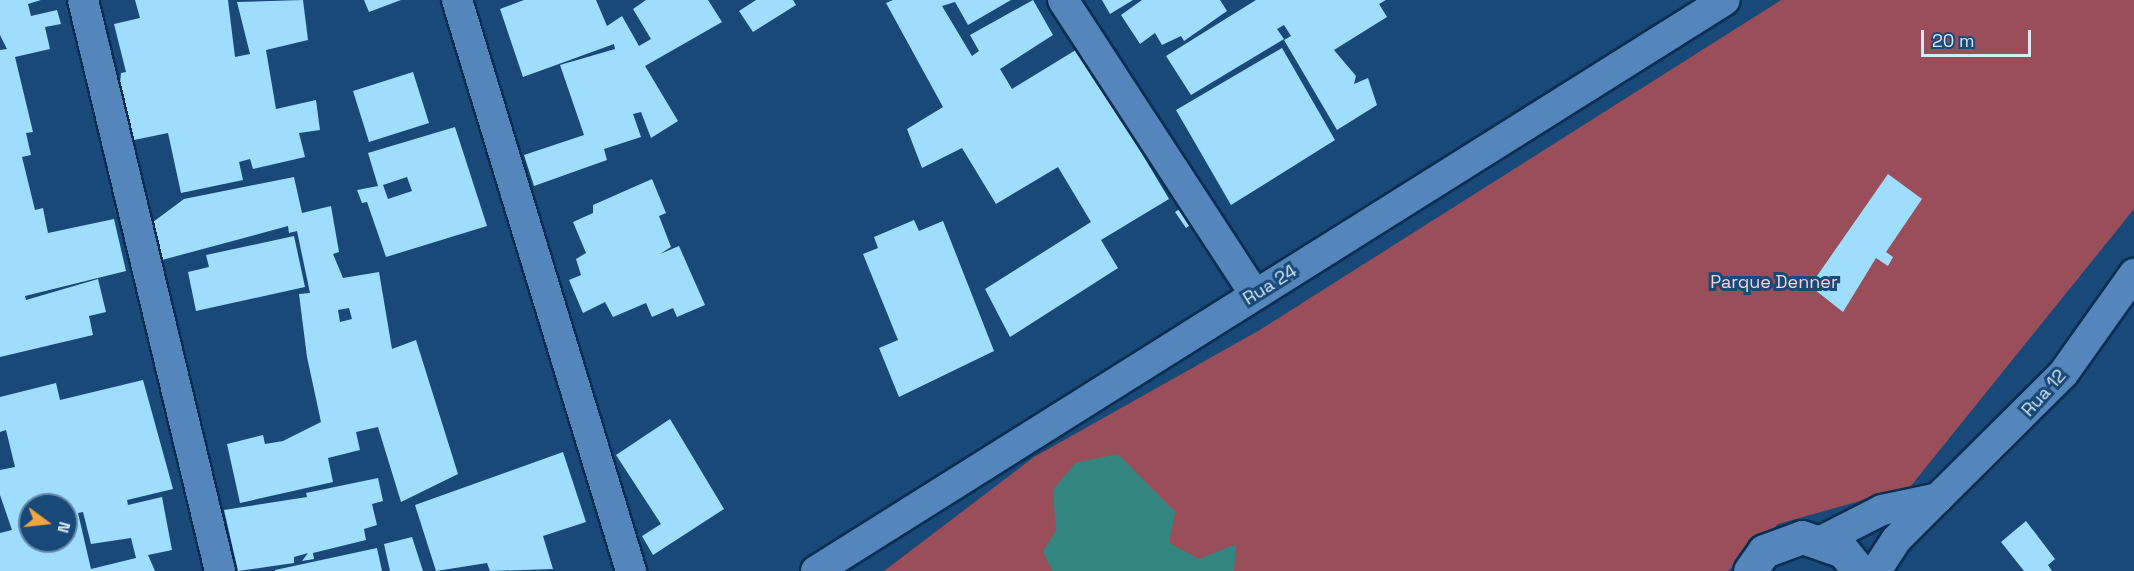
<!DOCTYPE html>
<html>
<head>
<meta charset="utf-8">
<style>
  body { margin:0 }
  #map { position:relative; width:2134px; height:571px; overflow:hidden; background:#184979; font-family:"Space Grotesk",sans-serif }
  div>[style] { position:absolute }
  .green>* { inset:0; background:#9a4e59 }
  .water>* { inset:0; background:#338582 }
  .building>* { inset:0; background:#9eddfe }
  .roads { filter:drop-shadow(2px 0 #082e52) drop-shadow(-2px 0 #082e52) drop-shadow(0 2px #082e52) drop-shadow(0 -2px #082e52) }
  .minor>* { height:30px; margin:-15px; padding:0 15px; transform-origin:15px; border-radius:15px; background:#5586bb }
  .tertiary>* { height:33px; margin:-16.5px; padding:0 16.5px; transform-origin:16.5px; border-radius:16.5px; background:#5586bb }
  span { translate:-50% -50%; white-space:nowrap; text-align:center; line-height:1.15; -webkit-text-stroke:6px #184979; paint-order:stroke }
  .park-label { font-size:18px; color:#f1d5d7 }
  .street-label { font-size:18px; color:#d8e8f9 }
  .north { position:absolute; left:18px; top:493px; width:60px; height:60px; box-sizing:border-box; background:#184979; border:2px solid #6589ac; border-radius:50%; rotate:105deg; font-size:16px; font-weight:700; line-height:24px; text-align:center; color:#d8e8f9 }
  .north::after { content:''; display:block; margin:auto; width:21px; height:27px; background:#f0a63e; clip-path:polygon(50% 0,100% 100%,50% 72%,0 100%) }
  .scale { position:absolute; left:1921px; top:30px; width:110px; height:27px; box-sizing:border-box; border:3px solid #d8e8f9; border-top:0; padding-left:8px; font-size:18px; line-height:21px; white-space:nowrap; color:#d8e8f9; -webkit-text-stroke:4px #184979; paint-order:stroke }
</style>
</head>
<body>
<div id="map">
  <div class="green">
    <i style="clip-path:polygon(1781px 0,2134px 0,2134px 209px,1910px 487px,1778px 524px,1728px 571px,884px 571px,1034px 457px,1258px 331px)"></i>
  </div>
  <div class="water">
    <i style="clip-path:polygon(1118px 454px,1175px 512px,1169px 543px,1199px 559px,1236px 544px,1234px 571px,1052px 571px,1043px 551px,1056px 531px,1053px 490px,1075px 463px)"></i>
  </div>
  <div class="building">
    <i style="clip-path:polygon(0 0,41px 0,28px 4px,31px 16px,57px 10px,61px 24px,45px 27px,50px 49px,15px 57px,33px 132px,26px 133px,31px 155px,22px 157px,35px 210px,43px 208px,48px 233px,114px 219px,126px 271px,25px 296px,26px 300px,98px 279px,106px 312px,89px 316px,93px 335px,0 357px,0 50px,7px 49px,0 35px)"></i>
    <i style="clip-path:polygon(135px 0,228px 0,235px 57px,250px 54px,237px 2px,303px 0,308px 40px,266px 50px,276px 109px,316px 100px,320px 130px,299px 133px,305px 157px,253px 169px,250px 159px,239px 162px,243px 180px,181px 193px,168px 133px,134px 140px,120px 84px,121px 73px,126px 72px,114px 24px,140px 18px)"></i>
    <i style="clip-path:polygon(364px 0,401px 0,369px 12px)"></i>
    <i style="clip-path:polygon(524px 0,596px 0,607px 26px,622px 16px,639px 46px,651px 39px,633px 9px,646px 0,708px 0,722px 22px,645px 66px,678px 121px,651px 138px,641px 112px,633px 114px,641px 137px,604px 149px,607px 160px,534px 186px,524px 155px,584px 135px,560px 65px,615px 49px,614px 44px,523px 77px,500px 9px)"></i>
    <i style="clip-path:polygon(756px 0,793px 0,796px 5px,753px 32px,739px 11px)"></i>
    <i style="clip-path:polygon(893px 0,1011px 0,968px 25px,955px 2px,942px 6px,972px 56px,979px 51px,970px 35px,1033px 0,1053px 35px,1000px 69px,1012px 89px,1079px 48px,1169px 199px,1101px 240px,1118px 268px,1010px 337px,985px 289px,1091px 222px,1058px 167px,996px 204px,962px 148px,922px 168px,907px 129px,943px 107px,886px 3px)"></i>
    <i style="clip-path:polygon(1102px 0,1133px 0,1110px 14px)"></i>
    <i style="clip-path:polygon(1142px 0,1220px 0,1227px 11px,1184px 41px,1181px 36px,1162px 45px,1155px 33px,1140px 44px,1121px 15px)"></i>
    <i style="clip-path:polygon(1256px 0,1386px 0,1379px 4px,1387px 17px,1334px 50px,1356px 76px,1354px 84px,1368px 78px,1377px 105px,1337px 130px,1284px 40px,1291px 36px,1284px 25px,1277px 29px,1284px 39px,1191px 95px,1166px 56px)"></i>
    <i style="clip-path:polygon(1282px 48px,1335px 140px,1231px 205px,1176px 110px)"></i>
    <i style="clip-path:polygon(413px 72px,429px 123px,369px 142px,353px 91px)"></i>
    <i style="clip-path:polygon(evenodd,455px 127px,487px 226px,386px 257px,367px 202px,362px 203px,357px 190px,378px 186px,368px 153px,455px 127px,407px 177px,412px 191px,388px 199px,383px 185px,407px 177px)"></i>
    <i style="clip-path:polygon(1888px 174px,1922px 199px,1886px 252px,1893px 257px,1888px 266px,1876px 258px,1843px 312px,1810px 286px)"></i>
    <i style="clip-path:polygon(evenodd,294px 177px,302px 213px,331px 206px,339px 252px,333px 254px,343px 278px,379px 272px,392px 349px,416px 340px,458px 474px,401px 502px,378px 427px,356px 432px,360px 450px,328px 458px,333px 482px,240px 503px,227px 444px,263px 435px,265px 444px,283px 441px,321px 422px,307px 357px,299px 294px,310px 293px,297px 231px,289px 233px,288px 226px,162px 260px,153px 222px,184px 199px,294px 177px,349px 308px,352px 319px,340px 322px,338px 310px,349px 308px)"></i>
    <i style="clip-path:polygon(652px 179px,666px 213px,659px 216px,671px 247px,660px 254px,679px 246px,705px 305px,677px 317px,673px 308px,652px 317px,646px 303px,613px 317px,605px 302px,583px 313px,569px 280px,581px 275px,576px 259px,586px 253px,573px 222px,593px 213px,593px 205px)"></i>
    <i style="clip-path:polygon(1192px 201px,1202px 217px,1186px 228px,1175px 212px)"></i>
    <i style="clip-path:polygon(914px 220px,919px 231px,943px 221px,994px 351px,899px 397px,879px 348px,898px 340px,863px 254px,878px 248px,874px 237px)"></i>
    <i style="clip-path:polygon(294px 236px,305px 287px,196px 311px,188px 272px,209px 267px,206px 255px)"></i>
    <i style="clip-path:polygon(evenodd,143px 380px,173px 489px,127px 500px,128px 505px,162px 497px,172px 550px,148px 555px,155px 571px,0 571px,0 533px,12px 530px,0 495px,0 470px,15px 467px,6px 430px,0 432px,0 397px,56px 383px,60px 400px,143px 380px,30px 505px,66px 505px,66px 541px,30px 541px,30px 505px,143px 380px,83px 512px,91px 544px,131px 538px,136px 558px,91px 569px,78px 513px,83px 512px)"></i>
    <i style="clip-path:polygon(670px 419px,724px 509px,653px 555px,642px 536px,661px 524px,616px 455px)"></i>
    <i style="clip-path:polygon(563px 452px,586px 522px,543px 536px,553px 569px,490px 571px,487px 563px,436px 571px,415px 505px)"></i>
    <i style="clip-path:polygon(378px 478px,383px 501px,372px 504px,377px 525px,364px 529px,366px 540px,313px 553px,314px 559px,302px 561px,308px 553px,294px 557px,294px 563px,238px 571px,224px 510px,307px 497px,306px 493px)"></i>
    <i style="clip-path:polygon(2026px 521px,2055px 559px,2048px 565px,2052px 571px,2024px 571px,2001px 542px)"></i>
    <i style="clip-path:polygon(412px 537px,423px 571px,390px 571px,384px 544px)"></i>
    <i style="clip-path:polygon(377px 548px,382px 571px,275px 571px,275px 570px)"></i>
  </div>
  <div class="roads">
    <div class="minor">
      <i style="left:83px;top:0;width:587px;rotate:76.51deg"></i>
      <i style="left:457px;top:0;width:597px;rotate:73.05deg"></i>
      <i style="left:1063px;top:0;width:352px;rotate:56.9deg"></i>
      <i style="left:1938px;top:498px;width:176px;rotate:-44.8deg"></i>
      <i style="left:2063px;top:374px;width:123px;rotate:-54.6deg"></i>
      <i style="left:1823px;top:540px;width:66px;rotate:-27deg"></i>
      <i style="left:1882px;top:510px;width:57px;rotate:-12.1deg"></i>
      <i style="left:1938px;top:498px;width:59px;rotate:135deg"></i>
      <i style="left:1896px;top:540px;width:37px;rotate:123deg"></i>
      <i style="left:816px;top:571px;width:1073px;rotate:-32.14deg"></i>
    </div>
    <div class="tertiary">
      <i style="left:1750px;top:571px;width:24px;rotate:-55deg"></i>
      <i style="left:1764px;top:551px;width:40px;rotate:-20.2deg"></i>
      <i style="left:1802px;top:537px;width:43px;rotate:18.9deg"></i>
      <i style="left:1843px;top:551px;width:26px;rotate:51deg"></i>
    </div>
  </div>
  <div class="park-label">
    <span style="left:1774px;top:282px">Parque Denner</span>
  </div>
  <div class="street-label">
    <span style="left:1270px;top:285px;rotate:-32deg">Rua 24</span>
    <span style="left:2044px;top:393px;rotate:-48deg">Rua 12</span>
  </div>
  <div class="north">N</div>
  <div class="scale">20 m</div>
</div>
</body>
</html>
